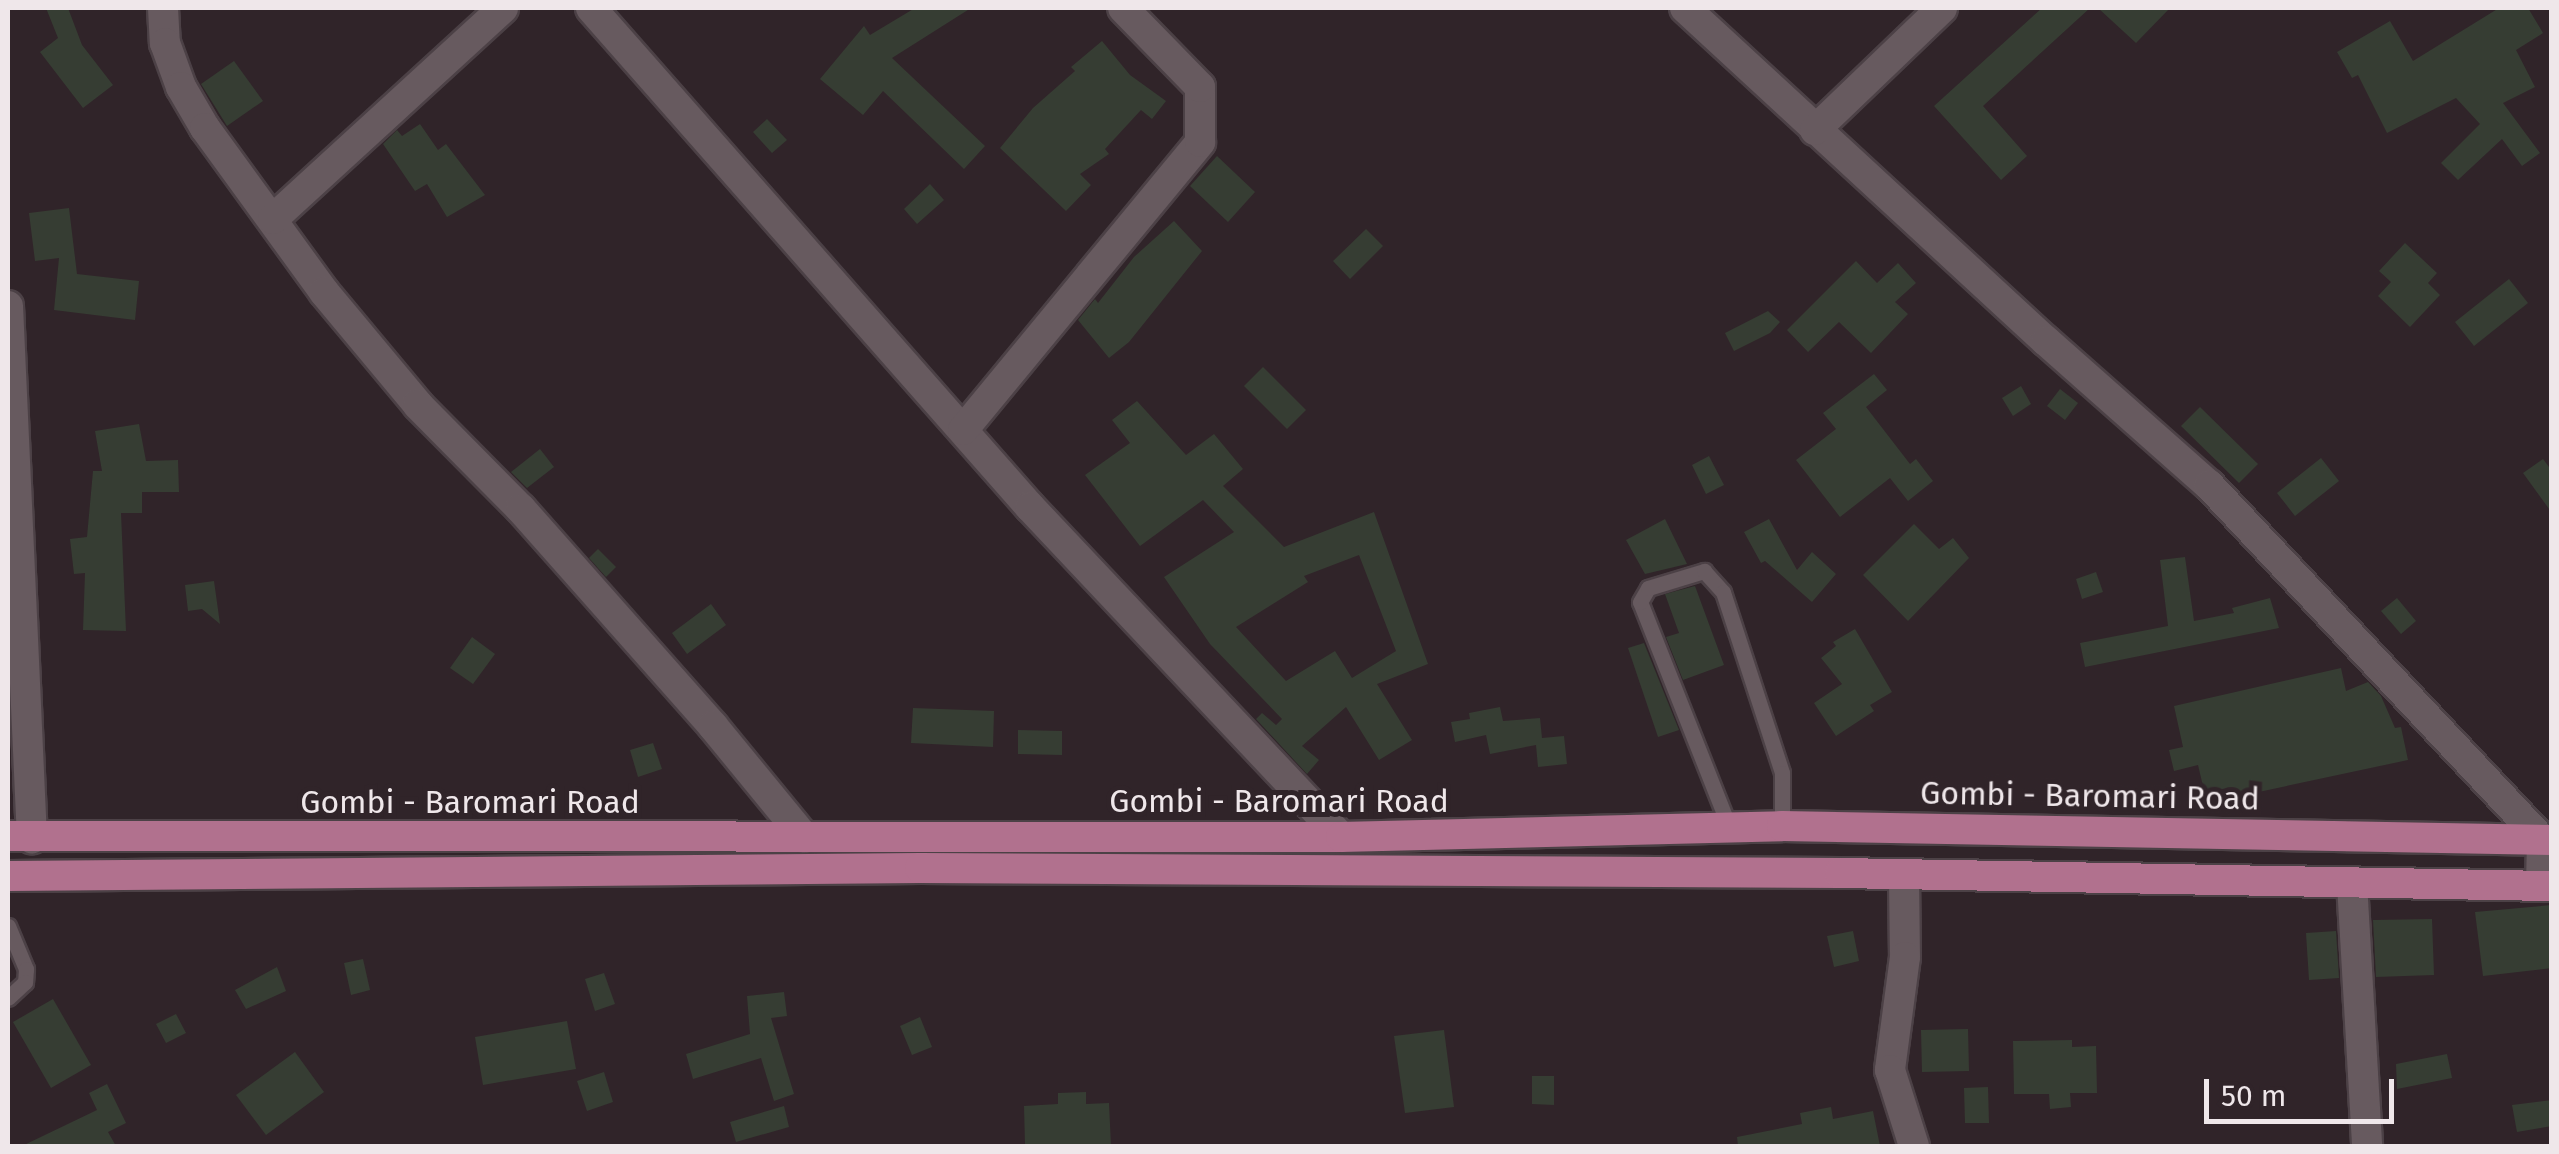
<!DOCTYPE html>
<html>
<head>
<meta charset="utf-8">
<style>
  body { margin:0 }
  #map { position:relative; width:2559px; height:1154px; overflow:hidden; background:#302429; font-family:"Fira Sans",sans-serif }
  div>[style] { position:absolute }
  .building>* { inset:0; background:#363d33 }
  .roads { filter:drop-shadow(2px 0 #4c4146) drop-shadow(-2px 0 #4c4146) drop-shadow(0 2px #4c4146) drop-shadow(0 -2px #4c4146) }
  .lane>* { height:15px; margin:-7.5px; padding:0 7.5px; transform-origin:7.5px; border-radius:7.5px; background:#675a5f }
  .street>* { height:30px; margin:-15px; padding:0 15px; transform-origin:15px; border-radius:15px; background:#675a5f }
  .primary>* { height:30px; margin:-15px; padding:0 15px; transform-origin:15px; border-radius:15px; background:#b1718e }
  span { translate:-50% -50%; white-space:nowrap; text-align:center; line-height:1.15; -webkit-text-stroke:10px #302429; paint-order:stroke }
  .street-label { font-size:32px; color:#efe7ea }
  .frame { position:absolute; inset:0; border:10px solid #efe7ea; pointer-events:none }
  .scale { position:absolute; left:2204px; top:1079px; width:190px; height:45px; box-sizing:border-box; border:5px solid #efe7ea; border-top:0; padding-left:12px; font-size:30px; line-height:35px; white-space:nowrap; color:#efe7ea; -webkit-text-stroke:8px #302429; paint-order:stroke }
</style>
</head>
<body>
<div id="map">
  <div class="building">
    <i style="clip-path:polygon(46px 8px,68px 8px,82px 45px,113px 85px,83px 108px,40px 52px,58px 38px)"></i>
    <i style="clip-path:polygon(915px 8px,971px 8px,892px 58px,985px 146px,964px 169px,883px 91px,863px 115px,820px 79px,864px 26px,870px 35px)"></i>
    <i style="clip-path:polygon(2042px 8px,2090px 8px,1983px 106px,2027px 156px,2001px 180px,1934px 106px)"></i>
    <i style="clip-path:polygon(2098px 8px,2170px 8px,2136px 43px)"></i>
    <i style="clip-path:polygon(2499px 8px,2528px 8px,2543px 33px,2516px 50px,2535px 87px,2503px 103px,2540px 153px,2522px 166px,2502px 139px,2458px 180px,2441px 163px,2480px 124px,2456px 98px,2387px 133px,2358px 75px,2352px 78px,2337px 52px,2390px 21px,2413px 61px)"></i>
    <i style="clip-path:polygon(1102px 41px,1130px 75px,1166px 101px,1152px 119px,1141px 110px,1105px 149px,1109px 154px,1080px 174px,1091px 185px,1066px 211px,1000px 148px,1033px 108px,1075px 71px,1071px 67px)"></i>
    <i style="clip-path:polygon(234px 61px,263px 101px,227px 126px,201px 84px)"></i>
    <i style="clip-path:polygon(767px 119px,787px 140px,772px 153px,753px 132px)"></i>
    <i style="clip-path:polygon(420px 124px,438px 150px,446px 144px,485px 195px,447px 217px,427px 184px,415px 191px,383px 144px,397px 130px,402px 136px)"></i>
    <i style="clip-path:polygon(1217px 156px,1255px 192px,1228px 222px,1190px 186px)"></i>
    <i style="clip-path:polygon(930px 184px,944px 200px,917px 224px,904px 209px)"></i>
    <i style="clip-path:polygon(69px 208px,77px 274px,139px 281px,135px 320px,54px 310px,59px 258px,35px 261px,29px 213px)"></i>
    <i style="clip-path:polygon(1174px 221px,1202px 251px,1129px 342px,1109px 358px,1078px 320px,1095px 299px,1098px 303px,1134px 257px)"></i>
    <i style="clip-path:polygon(1366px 229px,1383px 246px,1350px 279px,1333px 261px)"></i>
    <i style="clip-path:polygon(2405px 243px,2437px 273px,2428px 283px,2440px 295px,2410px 327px,2378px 296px,2391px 282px,2379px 271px)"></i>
    <i style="clip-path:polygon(1856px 261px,1877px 283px,1898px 263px,1916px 283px,1895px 302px,1908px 314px,1871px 353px,1839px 322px,1808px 352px,1787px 330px)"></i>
    <i style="clip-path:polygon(2509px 279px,2528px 303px,2474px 346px,2455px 322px)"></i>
    <i style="clip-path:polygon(1768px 311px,1780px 322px,1770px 333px,1734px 351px,1725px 333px)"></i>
    <i style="clip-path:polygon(1263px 367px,1306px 410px,1287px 429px,1244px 386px)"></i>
    <i style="clip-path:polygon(1874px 374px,1887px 390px,1866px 407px,1910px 464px,1916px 459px,1933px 481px,1908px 501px,1890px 478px,1840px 517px,1796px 460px,1836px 429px,1823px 413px)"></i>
    <i style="clip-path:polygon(2021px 386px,2031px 404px,2013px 416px,2002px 398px)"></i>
    <i style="clip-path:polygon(2060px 389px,2078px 403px,2065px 420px,2047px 406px)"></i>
    <i style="clip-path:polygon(evenodd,1137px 401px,1186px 455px,1214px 434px,1243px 469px,1223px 486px,1284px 547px,1374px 512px,1428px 664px,1377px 684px,1412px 740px,1379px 760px,1346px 707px,1302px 746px,1319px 760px,1307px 774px,1256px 719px,1262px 713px,1276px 725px,1282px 719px,1210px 644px,1164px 577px,1234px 532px,1203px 500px,1140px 546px,1085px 475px,1130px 443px,1112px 420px,1137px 401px,1359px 555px,1396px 651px,1352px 678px,1335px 651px,1286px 681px,1236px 627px,1308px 582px,1304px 576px,1359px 555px)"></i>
    <i style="clip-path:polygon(2200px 407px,2258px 464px,2239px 483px,2181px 426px)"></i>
    <i style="clip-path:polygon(139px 424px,146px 461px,178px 460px,179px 492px,142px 492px,142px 513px,121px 513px,126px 631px,83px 630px,85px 573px,74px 574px,70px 539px,87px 537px,93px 471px,102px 471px,95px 431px)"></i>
    <i style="clip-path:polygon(540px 449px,554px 467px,527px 488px,511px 472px)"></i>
    <i style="clip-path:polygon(1709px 456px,1724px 485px,1706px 494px,1692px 465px)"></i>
    <i style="clip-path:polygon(2321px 458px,2339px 481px,2295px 516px,2277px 493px)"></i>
    <i style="clip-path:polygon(2543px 459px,2552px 471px,2552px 513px,2523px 473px)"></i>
    <i style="clip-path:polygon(1665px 519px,1687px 564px,1645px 574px,1626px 540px)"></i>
    <i style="clip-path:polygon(1769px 519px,1797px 570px,1812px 552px,1836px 574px,1812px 602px,1765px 561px,1761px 563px,1744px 532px)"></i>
    <i style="clip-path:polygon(1914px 524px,1939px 549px,1953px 538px,1969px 558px,1908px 621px,1863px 575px)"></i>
    <i style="clip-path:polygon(598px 549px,616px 567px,606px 577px,589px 558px)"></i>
    <i style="clip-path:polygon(2185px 557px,2194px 621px,2234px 613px,2232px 608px,2270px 598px,2279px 628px,2085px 667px,2080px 643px,2168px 626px,2160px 560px)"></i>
    <i style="clip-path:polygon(2096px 572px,2103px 592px,2082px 599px,2076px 579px)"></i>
    <i style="clip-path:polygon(214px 581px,220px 624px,202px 609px,188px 611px,185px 585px)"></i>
    <i style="clip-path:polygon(1695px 586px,1724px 665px,1683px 680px,1666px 637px,1679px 633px,1665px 594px)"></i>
    <i style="clip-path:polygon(2397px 598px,2416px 621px,2401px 634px,2381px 611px)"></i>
    <i style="clip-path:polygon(711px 604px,726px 625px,687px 654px,672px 633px)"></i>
    <i style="clip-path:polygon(1855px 629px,1892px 692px,1870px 705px,1874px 711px,1836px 736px,1814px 703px,1842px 684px,1821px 658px,1836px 646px,1833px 642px)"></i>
    <i style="clip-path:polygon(472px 637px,495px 654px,473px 684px,450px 668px)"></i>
    <i style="clip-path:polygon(1644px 643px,1679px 730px,1658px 737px,1628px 648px)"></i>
    <i style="clip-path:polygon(2341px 668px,2346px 691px,2368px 682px,2381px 696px,2395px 728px,2401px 727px,2408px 760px,2207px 803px,2198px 765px,2174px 771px,2169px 750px,2183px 747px,2174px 706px)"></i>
    <i style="clip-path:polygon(1500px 707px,1503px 721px,1540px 718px,1542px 738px,1564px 736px,1567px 764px,1538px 767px,1536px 745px,1490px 754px,1486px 735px,1455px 742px,1451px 722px,1470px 719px,1469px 713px)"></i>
    <i style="clip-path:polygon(913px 708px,994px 711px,993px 747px,911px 743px)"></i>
    <i style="clip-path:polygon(1018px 730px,1062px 731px,1062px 755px,1018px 754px)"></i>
    <i style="clip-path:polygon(653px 743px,662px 769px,638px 777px,630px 750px)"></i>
    <i style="clip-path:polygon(2552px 905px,2552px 968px,2483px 976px,2475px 912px)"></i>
    <i style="clip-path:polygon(2432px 919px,2434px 975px,2376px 977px,2373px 920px)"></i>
    <i style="clip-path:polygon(1853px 931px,1859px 961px,1834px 967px,1827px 936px)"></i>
    <i style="clip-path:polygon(2336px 931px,2339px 978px,2309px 980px,2306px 933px)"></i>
    <i style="clip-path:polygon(363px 959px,370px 990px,351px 995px,344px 963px)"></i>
    <i style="clip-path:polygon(277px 967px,286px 991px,246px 1009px,235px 990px)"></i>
    <i style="clip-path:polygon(604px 973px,615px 1004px,595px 1011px,585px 979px)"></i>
    <i style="clip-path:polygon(784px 992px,787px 1016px,771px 1018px,794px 1094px,774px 1101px,761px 1058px,693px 1079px,686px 1054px,750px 1034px,747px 996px)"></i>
    <i style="clip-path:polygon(53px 999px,91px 1065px,51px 1088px,13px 1022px)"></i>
    <i style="clip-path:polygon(176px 1014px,186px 1033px,166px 1043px,156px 1024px)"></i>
    <i style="clip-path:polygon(920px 1017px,932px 1047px,912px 1055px,900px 1026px)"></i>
    <i style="clip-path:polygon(567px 1021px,576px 1069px,483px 1085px,475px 1037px)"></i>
    <i style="clip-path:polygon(1968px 1029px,1969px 1071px,1922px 1072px,1921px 1030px)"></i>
    <i style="clip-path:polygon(1444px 1030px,1454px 1107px,1405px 1113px,1394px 1036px)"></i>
    <i style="clip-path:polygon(2072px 1040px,2072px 1047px,2096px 1046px,2097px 1093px,2070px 1093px,2071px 1107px,2050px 1109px,2049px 1094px,2014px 1094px,2013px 1041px)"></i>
    <i style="clip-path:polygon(295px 1052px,324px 1092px,266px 1135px,236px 1095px)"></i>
    <i style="clip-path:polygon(2447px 1054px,2452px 1078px,2397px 1089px,2396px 1064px)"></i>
    <i style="clip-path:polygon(604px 1072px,613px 1102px,587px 1111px,577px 1081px)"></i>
    <i style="clip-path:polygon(1532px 1076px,1554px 1076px,1554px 1105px,1532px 1104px)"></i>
    <i style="clip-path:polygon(107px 1084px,126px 1123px,108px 1132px,116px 1146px,22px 1146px,97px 1110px,89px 1093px)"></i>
    <i style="clip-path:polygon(1988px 1087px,1989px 1123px,1965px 1123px,1964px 1088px)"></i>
    <i style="clip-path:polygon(1086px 1092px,1086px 1104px,1109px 1103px,1111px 1146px,1025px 1145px,1024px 1106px,1058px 1104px,1058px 1093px)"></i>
    <i style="clip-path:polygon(2552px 1100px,2552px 1126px,2517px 1132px,2512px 1105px)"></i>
    <i style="clip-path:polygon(784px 1106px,789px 1127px,736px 1142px,730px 1122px)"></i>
    <i style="clip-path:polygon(1831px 1107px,1833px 1119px,1873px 1111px,1880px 1146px,1738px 1146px,1737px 1137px,1802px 1124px,1800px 1113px)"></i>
  </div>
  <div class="roads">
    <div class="lane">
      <i style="left:1730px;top:829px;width:244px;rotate:-111.6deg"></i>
      <i style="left:1640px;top:602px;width:16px;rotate:-60deg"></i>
      <i style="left:1648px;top:588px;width:59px;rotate:-16.9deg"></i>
      <i style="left:1704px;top:571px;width:28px;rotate:48deg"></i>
      <i style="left:1723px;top:592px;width:190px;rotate:71.9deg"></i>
      <i style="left:1782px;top:773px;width:53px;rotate:90deg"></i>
      <i style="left:8px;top:926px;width:47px;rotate:67.3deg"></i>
      <i style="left:26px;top:969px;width:13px;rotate:94deg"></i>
      <i style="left:25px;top:982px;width:23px;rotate:137deg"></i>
    </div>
    <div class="street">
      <i style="left:163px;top:8px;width:35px;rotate:87deg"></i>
      <i style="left:165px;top:43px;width:47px;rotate:70deg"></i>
      <i style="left:181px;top:87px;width:48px;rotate:59.7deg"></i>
      <i style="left:205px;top:128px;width:203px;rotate:54deg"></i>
      <i style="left:324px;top:292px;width:147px;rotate:50.2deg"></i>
      <i style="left:418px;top:405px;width:146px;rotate:45.3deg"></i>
      <i style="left:521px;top:509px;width:290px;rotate:48.5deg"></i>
      <i style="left:713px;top:726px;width:144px;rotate:50.7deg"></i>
      <i style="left:591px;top:8px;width:665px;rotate:48.66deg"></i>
      <i style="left:1030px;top:507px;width:453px;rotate:46.7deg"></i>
      <i style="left:1685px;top:8px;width:491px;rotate:42.7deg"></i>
      <i style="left:2046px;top:341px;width:217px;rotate:41.5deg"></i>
      <i style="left:2209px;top:485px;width:487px;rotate:46.8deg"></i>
      <i style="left:2542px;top:840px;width:46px;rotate:91.2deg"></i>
      <i style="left:1815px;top:130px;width:176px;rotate:-43.8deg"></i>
      <i style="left:273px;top:219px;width:312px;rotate:-42.5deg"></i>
      <i style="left:8px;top:306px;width:533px;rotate:87.42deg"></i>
      <i style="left:963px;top:430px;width:373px;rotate:-50.5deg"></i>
      <i style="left:1200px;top:142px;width:55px;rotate:-90deg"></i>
      <i style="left:1200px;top:87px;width:110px;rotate:-134.3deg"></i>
      <i style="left:1904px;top:877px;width:80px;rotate:89.3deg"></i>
      <i style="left:1905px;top:957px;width:114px;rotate:97.6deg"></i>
      <i style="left:1890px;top:1070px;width:80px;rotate:72.5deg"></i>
      <i style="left:2352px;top:883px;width:263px;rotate:86.7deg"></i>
    </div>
    <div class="primary">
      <i style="left:8px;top:836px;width:1333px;rotate:0.04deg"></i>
      <i style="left:1341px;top:837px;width:441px;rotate:-1.4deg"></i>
      <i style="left:1782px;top:826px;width:770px;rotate:1.04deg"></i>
      <i style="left:8px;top:876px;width:912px;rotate:-0.5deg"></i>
      <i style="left:920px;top:868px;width:920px;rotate:0.31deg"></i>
      <i style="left:1840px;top:873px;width:712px;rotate:1.05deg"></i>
    </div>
  </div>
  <div class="street-label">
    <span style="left:2090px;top:796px;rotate:1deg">Gombi - Baromari Road</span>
    <span style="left:1279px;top:801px">Gombi - Baromari Road</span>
    <span style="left:470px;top:802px">Gombi - Baromari Road</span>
  </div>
  <div class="frame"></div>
  <div class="scale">50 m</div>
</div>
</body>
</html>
